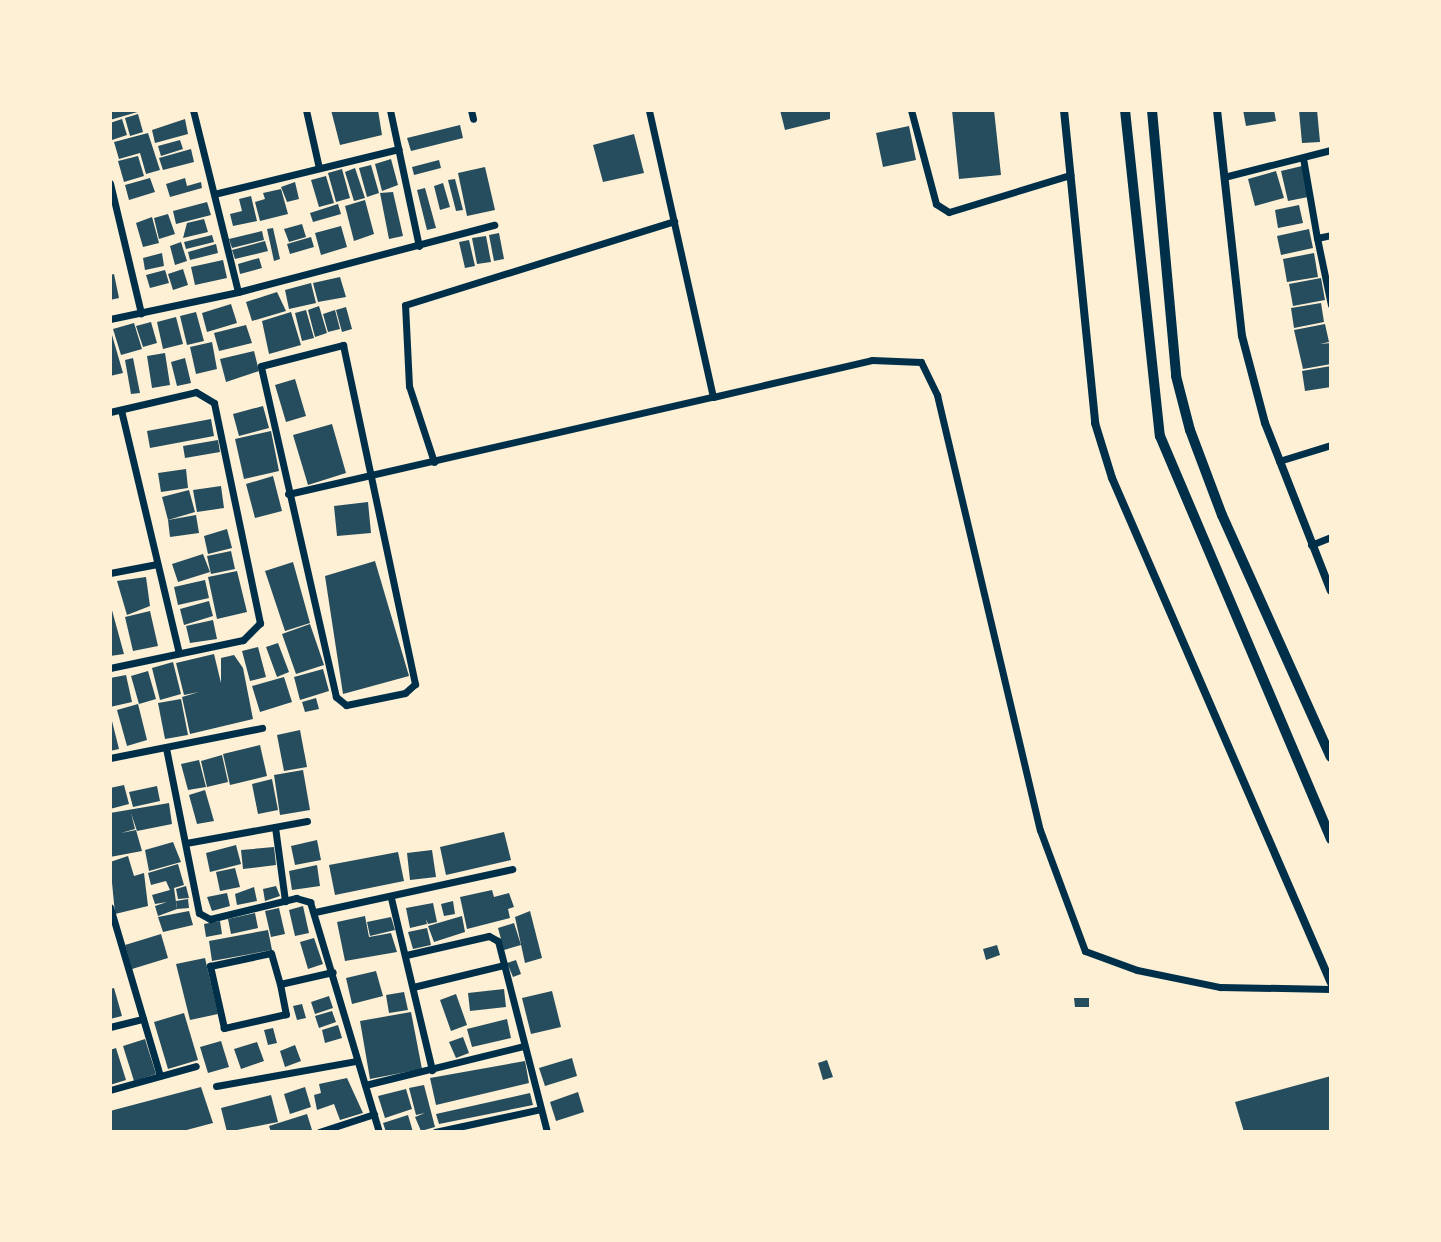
<!DOCTYPE html>
<html>
<head>
<meta charset="utf-8">
<style>
  body { margin:0 }
  #map { position:relative; width:1441px; height:1242px; overflow:hidden; background:#fdf0d5; font-family:Signika,sans-serif }
  div>[style] { position:absolute }
  .building>* { inset:0; background:#264d5e }
  .minor>* { height:7px; margin:-3.5px; padding:0 3.5px; transform-origin:3.5px; border-radius:3.5px; background:#003049 }
  .tertiary>* { height:8px; margin:-4px; padding:0 4px; transform-origin:4px; border-radius:4px; background:#003049 }
  .primary>* { height:10px; margin:-5px; padding:0 5px; transform-origin:5px; border-radius:5px; background:#003049 }
  span { translate:-50% -50%; white-space:nowrap; text-align:center; line-height:1.15; -webkit-text-stroke:6px #fdf0d5; paint-order:stroke }
  .frame { position:absolute; inset:0; border:112px solid #fdf0d5; pointer-events:none }
</style>
</head>
<body>
<div id="map">
  <div class="building">
    <i style="clip-path:polygon(110px 110px,141px 110px,141px 111px,110px 120px)"></i>
    <i style="clip-path:polygon(331px 110px,378px 110px,382px 135px,340px 145px)"></i>
    <i style="clip-path:polygon(780px 110px,830px 110px,830px 119px,785px 130px)"></i>
    <i style="clip-path:polygon(952px 110px,994px 110px,1001px 175px,959px 179px)"></i>
    <i style="clip-path:polygon(1243px 110px,1274px 110px,1276px 121px,1246px 126px)"></i>
    <i style="clip-path:polygon(1299px 110px,1317px 110px,1320px 142px,1302px 143px)"></i>
    <i style="clip-path:polygon(138px 114px,143px 132px,130px 136px,125px 118px)"></i>
    <i style="clip-path:polygon(122px 119px,127px 135px,112px 140px,110px 123px)"></i>
    <i style="clip-path:polygon(185px 119px,188px 134px,155px 143px,152px 130px)"></i>
    <i style="clip-path:polygon(460px 125px,463px 138px,411px 151px,407px 138px)"></i>
    <i style="clip-path:polygon(909px 126px,916px 160px,883px 167px,876px 133px)"></i>
    <i style="clip-path:polygon(148px 133px,160px 170px,146px 174px,140px 153px,119px 159px,114px 142px)"></i>
    <i style="clip-path:polygon(634px 134px,644px 173px,603px 182px,593px 145px)"></i>
    <i style="clip-path:polygon(180px 140px,183px 149px,161px 156px,158px 146px)"></i>
    <i style="clip-path:polygon(191px 149px,194px 162px,163px 170px,159px 158px)"></i>
    <i style="clip-path:polygon(138px 156px,144px 176px,124px 182px,118px 161px)"></i>
    <i style="clip-path:polygon(391px 159px,398px 185px,382px 191px,375px 164px)"></i>
    <i style="clip-path:polygon(439px 160px,441px 168px,414px 175px,412px 167px)"></i>
    <i style="clip-path:polygon(371px 165px,379px 193px,367px 197px,359px 168px)"></i>
    <i style="clip-path:polygon(1302px 166px,1308px 197px,1288px 201px,1281px 171px)"></i>
    <i style="clip-path:polygon(485px 167px,495px 210px,467px 216px,458px 173px)"></i>
    <i style="clip-path:polygon(355px 168px,365px 198px,354px 201px,345px 172px)"></i>
    <i style="clip-path:polygon(342px 169px,350px 198px,336px 202px,328px 173px)"></i>
    <i style="clip-path:polygon(1276px 171px,1284px 198px,1255px 206px,1248px 179px)"></i>
    <i style="clip-path:polygon(326px 176px,334px 203px,319px 207px,311px 180px)"></i>
    <i style="clip-path:polygon(150px 178px,155px 192px,129px 200px,125px 185px)"></i>
    <i style="clip-path:polygon(185px 178px,187px 186px,201px 182px,202px 188px,170px 197px,166px 184px)"></i>
    <i style="clip-path:polygon(455px 179px,463px 210px,456px 211px,448px 180px)"></i>
    <i style="clip-path:polygon(295px 182px,299px 199px,287px 202px,281px 187px)"></i>
    <i style="clip-path:polygon(443px 183px,450px 207px,440px 210px,434px 186px)"></i>
    <i style="clip-path:polygon(425px 188px,436px 228px,427px 230px,417px 190px)"></i>
    <i style="clip-path:polygon(281px 189px,288px 214px,260px 221px,255px 202px,265px 199px,263px 193px)"></i>
    <i style="clip-path:polygon(393px 192px,403px 236px,389px 239px,380px 193px)"></i>
    <i style="clip-path:polygon(251px 196px,257px 221px,233px 226px,230px 214px,242px 211px,239px 199px)"></i>
    <i style="clip-path:polygon(365px 200px,374px 234px,354px 241px,345px 206px)"></i>
    <i style="clip-path:polygon(207px 202px,211px 215px,176px 224px,173px 211px)"></i>
    <i style="clip-path:polygon(338px 204px,341px 214px,313px 222px,310px 213px)"></i>
    <i style="clip-path:polygon(1299px 205px,1303px 223px,1278px 228px,1275px 210px)"></i>
    <i style="clip-path:polygon(168px 214px,175px 234px,159px 239px,154px 218px)"></i>
    <i style="clip-path:polygon(152px 217px,159px 243px,143px 247px,136px 223px)"></i>
    <i style="clip-path:polygon(204px 219px,208px 232px,183px 238px,187px 223px)"></i>
    <i style="clip-path:polygon(302px 224px,306px 237px,289px 242px,284px 229px)"></i>
    <i style="clip-path:polygon(341px 226px,347px 247px,321px 255px,315px 233px)"></i>
    <i style="clip-path:polygon(273px 228px,280px 259px,274px 261px,267px 229px)"></i>
    <i style="clip-path:polygon(1309px 229px,1313px 248px,1281px 255px,1277px 236px)"></i>
    <i style="clip-path:polygon(262px 231px,264px 240px,232px 248px,229px 239px)"></i>
    <i style="clip-path:polygon(499px 233px,504px 259px,494px 261px,489px 235px)"></i>
    <i style="clip-path:polygon(212px 235px,214px 242px,186px 249px,184px 242px)"></i>
    <i style="clip-path:polygon(486px 236px,491px 262px,477px 264px,472px 238px)"></i>
    <i style="clip-path:polygon(311px 237px,314px 247px,290px 254px,287px 244px)"></i>
    <i style="clip-path:polygon(469px 240px,475px 266px,465px 268px,459px 242px)"></i>
    <i style="clip-path:polygon(265px 241px,268px 251px,235px 259px,232px 250px)"></i>
    <i style="clip-path:polygon(181px 242px,187px 261px,175px 265px,170px 246px)"></i>
    <i style="clip-path:polygon(216px 244px,218px 253px,190px 260px,188px 252px)"></i>
    <i style="clip-path:polygon(162px 253px,164px 266px,145px 270px,143px 258px)"></i>
    <i style="clip-path:polygon(1314px 253px,1318px 277px,1287px 282px,1283px 259px)"></i>
    <i style="clip-path:polygon(259px 258px,262px 268px,240px 274px,238px 264px)"></i>
    <i style="clip-path:polygon(223px 260px,227px 278px,195px 285px,191px 267px)"></i>
    <i style="clip-path:polygon(183px 269px,188px 285px,173px 290px,168px 274px)"></i>
    <i style="clip-path:polygon(165px 270px,169px 283px,150px 288px,146px 275px)"></i>
    <i style="clip-path:polygon(114px 274px,119px 298px,110px 300px,110px 275px)"></i>
    <i style="clip-path:polygon(340px 277px,346px 297px,318px 302px,313px 283px)"></i>
    <i style="clip-path:polygon(1321px 278px,1325px 300px,1293px 306px,1289px 284px)"></i>
    <i style="clip-path:polygon(311px 283px,316px 303px,289px 309px,285px 290px)"></i>
    <i style="clip-path:polygon(277px 292px,286px 311px,252px 321px,246px 302px)"></i>
    <i style="clip-path:polygon(1321px 303px,1324px 322px,1294px 328px,1291px 308px)"></i>
    <i style="clip-path:polygon(231px 304px,237px 323px,207px 332px,202px 313px)"></i>
    <i style="clip-path:polygon(319px 306px,327px 333px,315px 337px,308px 310px)"></i>
    <i style="clip-path:polygon(346px 307px,352px 329px,342px 332px,336px 310px)"></i>
    <i style="clip-path:polygon(306px 310px,314px 338px,302px 341px,295px 313px)"></i>
    <i style="clip-path:polygon(335px 310px,340px 329px,328px 332px,323px 314px)"></i>
    <i style="clip-path:polygon(196px 312px,204px 341px,187px 345px,180px 316px)"></i>
    <i style="clip-path:polygon(291px 312px,301px 345px,269px 354px,262px 321px)"></i>
    <i style="clip-path:polygon(176px 317px,183px 344px,163px 349px,157px 322px)"></i>
    <i style="clip-path:polygon(151px 322px,157px 343px,143px 347px,136px 326px)"></i>
    <i style="clip-path:polygon(134px 323px,142px 349px,121px 355px,113px 329px)"></i>
    <i style="clip-path:polygon(1325px 324px,1329px 342px,1320px 344px,1331px 343px,1331px 364px,1303px 369px,1294px 330px)"></i>
    <i style="clip-path:polygon(246px 325px,252px 343px,219px 351px,214px 333px)"></i>
    <i style="clip-path:polygon(110px 328px,123px 373px,110px 376px)"></i>
    <i style="clip-path:polygon(212px 342px,217px 369px,196px 374px,190px 347px)"></i>
    <i style="clip-path:polygon(254px 351px,259px 371px,226px 382px,220px 359px)"></i>
    <i style="clip-path:polygon(165px 353px,170px 385px,152px 388px,147px 356px)"></i>
    <i style="clip-path:polygon(133px 358px,140px 393px,131px 394px,125px 360px)"></i>
    <i style="clip-path:polygon(185px 358px,191px 383px,177px 386px,171px 362px)"></i>
    <i style="clip-path:polygon(1331px 366px,1331px 387px,1305px 391px,1302px 371px)"></i>
    <i style="clip-path:polygon(295px 379px,306px 416px,286px 422px,275px 385px)"></i>
    <i style="clip-path:polygon(263px 406px,269px 428px,239px 436px,233px 414px)"></i>
    <i style="clip-path:polygon(211px 419px,214px 436px,150px 448px,147px 431px)"></i>
    <i style="clip-path:polygon(332px 424px,346px 473px,308px 485px,293px 435px)"></i>
    <i style="clip-path:polygon(271px 431px,279px 471px,244px 479px,235px 439px)"></i>
    <i style="clip-path:polygon(218px 440px,220px 452px,185px 458px,183px 446px)"></i>
    <i style="clip-path:polygon(186px 469px,188px 488px,161px 492px,158px 473px)"></i>
    <i style="clip-path:polygon(273px 476px,282px 511px,255px 518px,246px 484px)"></i>
    <i style="clip-path:polygon(221px 486px,224px 508px,197px 512px,193px 490px)"></i>
    <i style="clip-path:polygon(189px 490px,195px 512px,168px 520px,162px 497px)"></i>
    <i style="clip-path:polygon(368px 502px,371px 533px,337px 536px,334px 506px)"></i>
    <i style="clip-path:polygon(196px 515px,199px 533px,170px 537px,168px 520px)"></i>
    <i style="clip-path:polygon(227px 529px,232px 548px,208px 554px,204px 536px)"></i>
    <i style="clip-path:polygon(231px 551px,235px 569px,211px 574px,207px 556px)"></i>
    <i style="clip-path:polygon(203px 554px,210px 572px,178px 582px,172px 564px)"></i>
    <i style="clip-path:polygon(375px 561px,409px 676px,343px 694px,325px 576px)"></i>
    <i style="clip-path:polygon(293px 562px,310px 623px,285px 631px,265px 571px)"></i>
    <i style="clip-path:polygon(237px 571px,247px 612px,217px 619px,208px 577px)"></i>
    <i style="clip-path:polygon(146px 577px,150px 606px,127px 615px,117px 581px)"></i>
    <i style="clip-path:polygon(205px 580px,209px 598px,178px 605px,174px 587px)"></i>
    <i style="clip-path:polygon(209px 601px,213px 616px,184px 625px,180px 609px)"></i>
    <i style="clip-path:polygon(110px 603px,124px 654px,110px 656px)"></i>
    <i style="clip-path:polygon(150px 611px,158px 646px,133px 651px,125px 617px)"></i>
    <i style="clip-path:polygon(213px 620px,217px 639px,190px 643px,186px 626px)"></i>
    <i style="clip-path:polygon(310px 624px,324px 665px,296px 674px,282px 634px)"></i>
    <i style="clip-path:polygon(278px 643px,289px 672px,277px 677px,266px 647px)"></i>
    <i style="clip-path:polygon(258px 647px,266px 677px,250px 681px,242px 651px)"></i>
    <i style="clip-path:polygon(214px 654px,221px 683px,221px 658px,234px 655px,243px 668px,253px 719px,190px 734px,182px 697px,199px 692px,184px 695px,176px 663px)"></i>
    <i style="clip-path:polygon(173px 662px,181px 694px,160px 700px,152px 668px)"></i>
    <i style="clip-path:polygon(323px 669px,329px 691px,300px 700px,294px 677px)"></i>
    <i style="clip-path:polygon(148px 671px,156px 699px,139px 704px,131px 676px)"></i>
    <i style="clip-path:polygon(126px 675px,132px 702px,110px 707px,110px 678px)"></i>
    <i style="clip-path:polygon(284px 677px,292px 702px,260px 712px,252px 686px)"></i>
    <i style="clip-path:polygon(316px 698px,319px 709px,305px 712px,302px 702px)"></i>
    <i style="clip-path:polygon(181px 699px,188px 735px,165px 739px,158px 703px)"></i>
    <i style="clip-path:polygon(138px 704px,147px 740px,127px 746px,117px 710px)"></i>
    <i style="clip-path:polygon(110px 713px,119px 749px,110px 751px)"></i>
    <i style="clip-path:polygon(300px 730px,307px 767px,284px 771px,277px 735px)"></i>
    <i style="clip-path:polygon(260px 745px,267px 776px,230px 785px,223px 754px)"></i>
    <i style="clip-path:polygon(222px 755px,228px 782px,207px 787px,201px 761px)"></i>
    <i style="clip-path:polygon(199px 760px,206px 787px,188px 790px,181px 764px)"></i>
    <i style="clip-path:polygon(303px 770px,310px 810px,280px 815px,274px 775px)"></i>
    <i style="clip-path:polygon(272px 779px,278px 810px,258px 814px,252px 784px)"></i>
    <i style="clip-path:polygon(124px 785px,129px 804px,110px 809px,110px 788px)"></i>
    <i style="clip-path:polygon(157px 786px,160px 801px,133px 807px,129px 792px)"></i>
    <i style="clip-path:polygon(205px 790px,214px 821px,197px 824px,189px 795px)"></i>
    <i style="clip-path:polygon(169px 803px,172px 824px,137px 831px,131px 813px,135px 829px,121px 833px,136px 830px,142px 851px,110px 857px,110px 813px)"></i>
    <i style="clip-path:polygon(504px 832px,511px 860px,446px 875px,440px 847px)"></i>
    <i style="clip-path:polygon(317px 840px,321px 860px,295px 865px,291px 846px)"></i>
    <i style="clip-path:polygon(173px 842px,181px 862px,149px 871px,145px 850px)"></i>
    <i style="clip-path:polygon(236px 845px,241px 864px,210px 872px,206px 853px)"></i>
    <i style="clip-path:polygon(274px 847px,276px 865px,243px 869px,241px 850px)"></i>
    <i style="clip-path:polygon(432px 850px,436px 877px,410px 880px,407px 853px)"></i>
    <i style="clip-path:polygon(398px 852px,404px 881px,335px 895px,329px 865px)"></i>
    <i style="clip-path:polygon(128px 856px,134px 876px,144px 873px,148px 906px,115px 914px,110px 862px)"></i>
    <i style="clip-path:polygon(178px 864px,184px 885px,174px 888px,177px 909px,158px 916px,155px 906px,167px 902px,155px 904px,152px 895px,170px 890px,166px 881px,151px 885px,148px 873px)"></i>
    <i style="clip-path:polygon(317px 865px,320px 886px,292px 890px,289px 871px)"></i>
    <i style="clip-path:polygon(235px 868px,240px 887px,220px 891px,216px 872px)"></i>
    <i style="clip-path:polygon(186px 886px,189px 898px,178px 899px,176px 889px)"></i>
    <i style="clip-path:polygon(276px 886px,280px 896px,265px 901px,263px 889px)"></i>
    <i style="clip-path:polygon(254px 887px,257px 901px,237px 905px,235px 894px)"></i>
    <i style="clip-path:polygon(492px 890px,494px 897px,509px 893px,514px 907px,508px 909px,510px 918px,467px 929px,460px 897px)"></i>
    <i style="clip-path:polygon(227px 893px,230px 906px,212px 911px,207px 897px)"></i>
    <i style="clip-path:polygon(188px 899px,189px 908px,177px 909px,176px 901px)"></i>
    <i style="clip-path:polygon(453px 901px,455px 914px,444px 916px,441px 904px)"></i>
    <i style="clip-path:polygon(433px 903px,437px 922px,428px 924px,426px 919px,427px 924px,410px 928px,406px 908px)"></i>
    <i style="clip-path:polygon(303px 906px,309px 933px,295px 936px,289px 910px)"></i>
    <i style="clip-path:polygon(279px 908px,285px 934px,271px 937px,265px 911px)"></i>
    <i style="clip-path:polygon(189px 911px,193px 925px,163px 932px,158px 917px)"></i>
    <i style="clip-path:polygon(530px 911px,542px 958px,525px 963px,515px 917px)"></i>
    <i style="clip-path:polygon(255px 913px,258px 928px,231px 934px,228px 919px)"></i>
    <i style="clip-path:polygon(365px 916px,369px 937px,391px 933px,397px 952px,345px 961px,337px 922px)"></i>
    <i style="clip-path:polygon(462px 916px,465px 932px,434px 942px,428px 926px)"></i>
    <i style="clip-path:polygon(391px 917px,395px 930px,370px 936px,367px 922px)"></i>
    <i style="clip-path:polygon(220px 921px,222px 934px,206px 937px,204px 924px)"></i>
    <i style="clip-path:polygon(514px 923px,521px 945px,504px 950px,498px 928px)"></i>
    <i style="clip-path:polygon(427px 928px,431px 945px,413px 949px,408px 932px)"></i>
    <i style="clip-path:polygon(268px 930px,272px 950px,212px 961px,209px 941px)"></i>
    <i style="clip-path:polygon(161px 934px,168px 958px,132px 969px,125px 945px)"></i>
    <i style="clip-path:polygon(314px 938px,323px 964px,308px 969px,300px 942px)"></i>
    <i style="clip-path:polygon(997px 945px,1000px 955px,986px 960px,983px 949px)"></i>
    <i style="clip-path:polygon(205px 958px,218px 1014px,190px 1020px,176px 964px)"></i>
    <i style="clip-path:polygon(516px 960px,521px 974px,513px 977px,507px 963px)"></i>
    <i style="clip-path:polygon(376px 971px,383px 996px,352px 1004px,346px 978px)"></i>
    <i style="clip-path:polygon(114px 988px,122px 1016px,110px 1019px,110px 989px)"></i>
    <i style="clip-path:polygon(504px 989px,506px 1007px,470px 1011px,468px 993px)"></i>
    <i style="clip-path:polygon(552px 991px,561px 1027px,531px 1034px,522px 998px)"></i>
    <i style="clip-path:polygon(404px 992px,408px 1010px,389px 1013px,386px 995px)"></i>
    <i style="clip-path:polygon(456px 994px,467px 1025px,451px 1031px,440px 1000px)"></i>
    <i style="clip-path:polygon(329px 996px,333px 1008px,315px 1014px,311px 1002px)"></i>
    <i style="clip-path:polygon(1074px 998px,1089px 998px,1089px 1007px,1075px 1007px)"></i>
    <i style="clip-path:polygon(302px 1004px,306px 1018px,297px 1020px,293px 1006px)"></i>
    <i style="clip-path:polygon(332px 1011px,336px 1022px,319px 1028px,315px 1016px)"></i>
    <i style="clip-path:polygon(411px 1012px,422px 1069px,370px 1079px,360px 1021px)"></i>
    <i style="clip-path:polygon(184px 1013px,198px 1060px,168px 1069px,154px 1022px)"></i>
    <i style="clip-path:polygon(507px 1019px,511px 1038px,472px 1047px,467px 1029px)"></i>
    <i style="clip-path:polygon(338px 1025px,342px 1038px,325px 1043px,322px 1030px)"></i>
    <i style="clip-path:polygon(273px 1028px,277px 1043px,268px 1045px,264px 1030px)"></i>
    <i style="clip-path:polygon(463px 1037px,469px 1053px,456px 1058px,449px 1042px)"></i>
    <i style="clip-path:polygon(145px 1039px,156px 1074px,134px 1081px,123px 1046px)"></i>
    <i style="clip-path:polygon(221px 1041px,229px 1067px,208px 1073px,200px 1047px)"></i>
    <i style="clip-path:polygon(257px 1042px,264px 1061px,241px 1069px,234px 1049px)"></i>
    <i style="clip-path:polygon(295px 1045px,301px 1061px,285px 1067px,280px 1051px)"></i>
    <i style="clip-path:polygon(116px 1048px,126px 1080px,110px 1085px,110px 1050px)"></i>
    <i style="clip-path:polygon(572px 1058px,577px 1076px,545px 1086px,539px 1068px)"></i>
    <i style="clip-path:polygon(827px 1060px,833px 1077px,823px 1080px,818px 1063px)"></i>
    <i style="clip-path:polygon(525px 1061px,529px 1083px,436px 1105px,430px 1078px)"></i>
    <i style="clip-path:polygon(1331px 1076px,1331px 1132px,1244px 1132px,1235px 1102px)"></i>
    <i style="clip-path:polygon(347px 1078px,363px 1113px,340px 1120px,334px 1104px,317px 1110px,314px 1095px,321px 1093px,319px 1084px)"></i>
    <i style="clip-path:polygon(424px 1085px,435px 1127px,421px 1131px,415px 1117px,425px 1113px,416px 1115px,409px 1088px)"></i>
    <i style="clip-path:polygon(201px 1087px,213px 1123px,179px 1132px,110px 1132px,110px 1111px)"></i>
    <i style="clip-path:polygon(305px 1087px,311px 1107px,290px 1114px,284px 1094px)"></i>
    <i style="clip-path:polygon(406px 1089px,412px 1109px,385px 1118px,378px 1096px)"></i>
    <i style="clip-path:polygon(578px 1092px,584px 1112px,556px 1121px,550px 1102px)"></i>
    <i style="clip-path:polygon(530px 1093px,533px 1105px,439px 1124px,436px 1114px)"></i>
    <i style="clip-path:polygon(271px 1095px,278px 1122px,227px 1132px,221px 1108px)"></i>
    <i style="clip-path:polygon(307px 1114px,312px 1130px,271px 1132px,269px 1126px)"></i>
    <i style="clip-path:polygon(408px 1115px,413px 1132px,386px 1132px,383px 1123px)"></i>
  </div>
  <div class="minor">
    <i style="left:193px;top:110px;width:187px;rotate:76.1deg"></i>
    <i style="left:306px;top:110px;width:59px;rotate:77.4deg"></i>
    <i style="left:390px;top:110px;width:139px;rotate:78deg"></i>
    <i style="left:471px;top:110px;width:9px;rotate:77deg"></i>
    <i style="left:911px;top:110px;width:97px;rotate:75.1deg"></i>
    <i style="left:936px;top:204px;width:15px;rotate:32deg"></i>
    <i style="left:949px;top:212px;width:127px;rotate:-17deg"></i>
    <i style="left:1303px;top:158px;width:81px;rotate:80.1deg"></i>
    <i style="left:1317px;top:238px;width:14px;rotate:-12deg"></i>
    <i style="left:1224px;top:177px;width:110px;rotate:-14.2deg"></i>
    <i style="left:110px;top:183px;width:134px;rotate:76.6deg"></i>
    <i style="left:214px;top:194px;width:190px;rotate:-13.7deg"></i>
    <i style="left:1317px;top:238px;width:68px;rotate:78.2deg"></i>
    <i style="left:110px;top:319px;width:131px;rotate:-11.9deg"></i>
    <i style="left:238px;top:292px;width:265px;rotate:-14.7deg"></i>
    <i style="left:343px;top:345px;width:347px;rotate:78deg"></i>
    <i style="left:415px;top:684px;width:13px;rotate:138deg"></i>
    <i style="left:405px;top:693px;width:60px;rotate:168.5deg"></i>
    <i style="left:346px;top:705px;width:13px;rotate:-141deg"></i>
    <i style="left:336px;top:697px;width:339px;rotate:-102.8deg"></i>
    <i style="left:261px;top:366px;width:85px;rotate:-14.4deg"></i>
    <i style="left:713px;top:397px;width:163px;rotate:-13.1deg"></i>
    <i style="left:872px;top:360px;width:49px;rotate:2.3deg"></i>
    <i style="left:921px;top:362px;width:37px;rotate:64deg"></i>
    <i style="left:937px;top:395px;width:447px;rotate:76.7deg"></i>
    <i style="left:1040px;top:830px;width:129px;rotate:69.6deg"></i>
    <i style="left:1085px;top:951px;width:55px;rotate:20.1deg"></i>
    <i style="left:1137px;top:970px;width:85px;rotate:11.6deg"></i>
    <i style="left:1220px;top:987px;width:111px;rotate:1deg"></i>
    <i style="left:121px;top:410px;width:250px;rotate:76.6deg"></i>
    <i style="left:110px;top:412px;width:88px;rotate:-13.1deg"></i>
    <i style="left:196px;top:392px;width:21px;rotate:31deg"></i>
    <i style="left:214px;top:403px;width:225px;rotate:78.2deg"></i>
    <i style="left:260px;top:623px;width:24px;rotate:135deg"></i>
    <i style="left:243px;top:640px;width:136px;rotate:168.1deg"></i>
    <i style="left:1279px;top:461px;width:54px;rotate:-17.1deg"></i>
    <i style="left:434px;top:462px;width:80px;rotate:-108.2deg"></i>
    <i style="left:409px;top:386px;width:81px;rotate:-92.8deg"></i>
    <i style="left:405px;top:305px;width:282px;rotate:-17.3deg"></i>
    <i style="left:288px;top:494px;width:436px;rotate:-12.9deg"></i>
    <i style="left:713px;top:397px;width:294px;rotate:-102.6deg"></i>
    <i style="left:1311px;top:545px;width:22px;rotate:-22deg"></i>
    <i style="left:110px;top:573px;width:48px;rotate:-10.8deg"></i>
    <i style="left:166px;top:748px;width:168px;rotate:78.7deg"></i>
    <i style="left:199px;top:913px;width:13px;rotate:29deg"></i>
    <i style="left:210px;top:919px;width:89px;rotate:-13.7deg"></i>
    <i style="left:296px;top:898px;width:15px;rotate:16deg"></i>
    <i style="left:310px;top:902px;width:240px;rotate:73.3deg"></i>
    <i style="left:110px;top:758px;width:155px;rotate:-11.2deg"></i>
    <i style="left:275px;top:827px;width:75px;rotate:82.3deg"></i>
    <i style="left:186px;top:843px;width:123px;rotate:-10.3deg"></i>
    <i style="left:391px;top:898px;width:177px;rotate:76.6deg"></i>
    <i style="left:110px;top:907px;width:176px;rotate:73.5deg"></i>
    <i style="left:315px;top:912px;width:202px;rotate:-12.3deg"></i>
    <i style="left:406px;top:955px;width:85px;rotate:-12.9deg"></i>
    <i style="left:489px;top:936px;width:10px;rotate:29deg"></i>
    <i style="left:498px;top:941px;width:197px;rotate:75.6deg"></i>
    <i style="left:280px;top:984px;width:31px;rotate:79deg"></i>
    <i style="left:286px;top:1014px;width:64px;rotate:167.3deg"></i>
    <i style="left:224px;top:1028px;width:64px;rotate:-102.7deg"></i>
    <i style="left:210px;top:966px;width:62px;rotate:-12deg"></i>
    <i style="left:271px;top:953px;width:32px;rotate:74deg"></i>
    <i style="left:280px;top:984px;width:54px;rotate:-12.8deg"></i>
    <i style="left:413px;top:987px;width:94px;rotate:-13.6deg"></i>
    <i style="left:110px;top:1027px;width:34px;rotate:-14deg"></i>
    <i style="left:365px;top:1085px;width:164px;rotate:-13.8deg"></i>
    <i style="left:216px;top:1086px;width:143px;rotate:-10.1deg"></i>
    <i style="left:110px;top:1090px;width:89px;rotate:-15.6deg"></i>
    <i style="left:319px;top:1132px;width:58px;rotate:-18.1deg"></i>
    <i style="left:435px;top:1132px;width:108px;rotate:-12.2deg"></i>
  </div>
  <div class="tertiary">
    <i style="left:1064px;top:110px;width:315px;rotate:84.3deg"></i>
    <i style="left:1095px;top:423px;width:58px;rotate:72.8deg"></i>
    <i style="left:1112px;top:478px;width:550px;rotate:66.56deg"></i>
    <i style="left:1217px;top:110px;width:227px;rotate:83.7deg"></i>
    <i style="left:1242px;top:336px;width:90px;rotate:75.2deg"></i>
    <i style="left:1265px;top:423px;width:180px;rotate:68.6deg"></i>
  </div>
  <div class="primary">
    <i style="left:1125px;top:110px;width:328px;rotate:83.9deg"></i>
    <i style="left:1160px;top:436px;width:438px;rotate:67deg"></i>
    <i style="left:1152px;top:110px;width:267px;rotate:84.8deg"></i>
    <i style="left:1176px;top:376px;width:56px;rotate:75.5deg"></i>
    <i style="left:1190px;top:430px;width:91px;rotate:69.4deg"></i>
    <i style="left:1222px;top:515px;width:265px;rotate:65.8deg"></i>
  </div>
  <div class="frame"></div>
</div>
</body>
</html>
